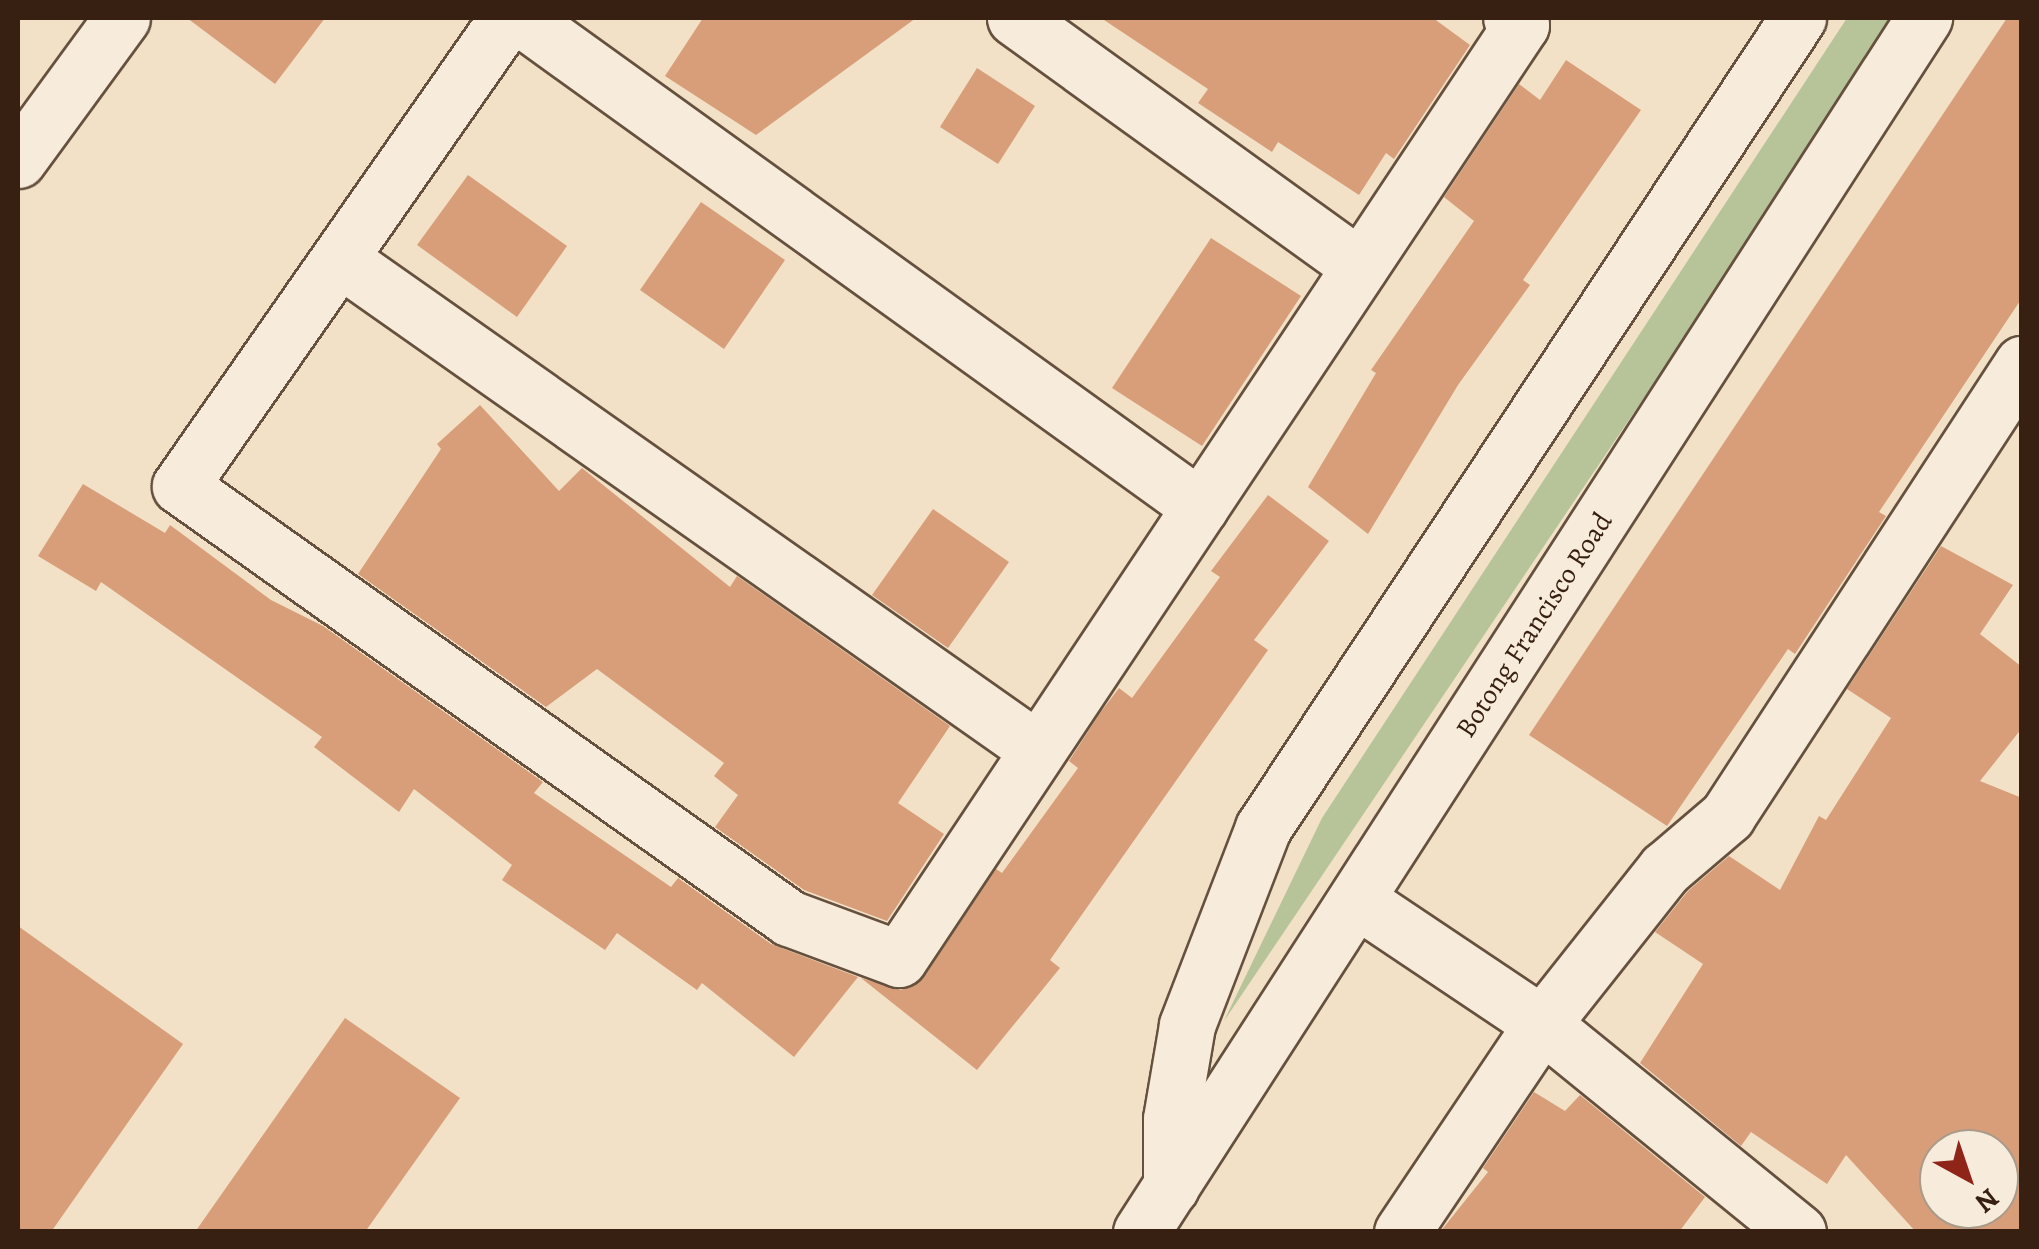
<!DOCTYPE html>
<html>
<head>
<meta charset="utf-8">
<style>
  body { margin:0 }
  #map { position:relative; width:2039px; height:1249px; overflow:hidden; background:#f2e1c7; font-family:Alegreya,serif }
  div>[style] { position:absolute }
  .green>* { inset:0; background:#b7c398 }
  .building>* { inset:0; background:#d89e7a }
  .roads { filter:drop-shadow(2px 0 #66503e) drop-shadow(-2px 0 #66503e) drop-shadow(0 2px #66503e) drop-shadow(0 -2px #66503e) }
  .street>* { height:55px; margin:-27.5px; padding:0 27.5px; transform-origin:27.5px; border-radius:27.5px; background:#f7ecdb }
  .secondary>* { height:55px; margin:-27.5px; padding:0 27.5px; transform-origin:27.5px; border-radius:27.5px; background:#f7ecdb }
  span { translate:-50% -50%; white-space:nowrap; text-align:center; line-height:1.15; -webkit-text-stroke:8px #f7ecdb; paint-order:stroke }
  .street-label { font-size:28px; color:#372011 }
  .frame { position:absolute; inset:0; border:20px solid #372011; pointer-events:none }
  .north { position:absolute; left:1919px; top:1129px; width:100px; height:100px; box-sizing:border-box; background:#f7ecdb; border:2px solid #aa9a8a; border-radius:50%; rotate:140deg; font-size:28px; font-weight:700; line-height:40px; text-align:center; color:#372011 }
  .north::after { content:''; display:block; margin:auto; width:35px; height:45px; background:#8f2418; clip-path:polygon(50% 0,100% 100%,50% 72%,0 100%) }
</style>
</head>
<body>
<div id="map">
  <div class="green">
    <i style="clip-path:polygon(1847px 18px,1884px 18px,1895px 25px,1224px 1021px,1322px 818px)"></i>
  </div>
  <div class="building">
    <i style="clip-path:polygon(187px 18px,325px 18px,275px 84px)"></i>
    <i style="clip-path:polygon(703px 18px,916px 18px,756px 135px,665px 76px)"></i>
    <i style="clip-path:polygon(1101px 18px,1433px 18px,1470px 45px,1394px 159px,1386px 153px,1359px 195px,1278px 142px,1272px 152px,1198px 103px,1208px 89px)"></i>
    <i style="clip-path:polygon(2007px 18px,2022px 18px,2022px 298px,1879px 512px,1886px 516px,1795px 654px,1788px 649px,1667px 826px,1529px 735px)"></i>
    <i style="clip-path:polygon(1566px 60px,1641px 110px,1523px 280px,1530px 285px,1458px 385px,1368px 534px,1308px 487px,1376px 373px,1371px 370px,1474px 221px,1444px 197px,1519px 84px,1540px 100px)"></i>
    <i style="clip-path:polygon(977px 68px,1035px 106px,998px 164px,940px 127px)"></i>
    <i style="clip-path:polygon(468px 175px,567px 246px,517px 317px,417px 245px)"></i>
    <i style="clip-path:polygon(701px 202px,785px 260px,724px 349px,640px 290px)"></i>
    <i style="clip-path:polygon(1211px 238px,1301px 296px,1202px 446px,1112px 388px)"></i>
    <i style="clip-path:polygon(480px 405px,559px 491px,582px 468px,730px 587px,737px 576px,950px 726px,898px 803px,944px 834px,887px 921px,804px 890px,715px 827px,738px 795px,714px 776px,724px 763px,597px 669px,546px 707px,358px 574px,441px 449px,437px 444px)"></i>
    <i style="clip-path:polygon(83px 484px,165px 533px,170px 525px,271px 600px,323px 626px,543px 782px,534px 793px,671px 887px,678px 878px,771px 944px,858px 977px,794px 1057px,702px 983px,697px 990px,617px 933px,605px 950px,502px 880px,512px 865px,414px 789px,399px 812px,314px 747px,322px 737px,101px 582px,96px 591px,38px 556px)"></i>
    <i style="clip-path:polygon(1268px 495px,1329px 541px,1254px 640px,1268px 650px,1050px 960px,1060px 968px,977px 1070px,861px 978px,901px 990px,924px 977px,996px 869px,1002px 873px,1078px 768px,1069px 761px,1100px 713px,1119px 688px,1132px 698px,1220px 577px,1211px 571px)"></i>
    <i style="clip-path:polygon(933px 509px,1009px 562px,948px 648px,872px 595px)"></i>
    <i style="clip-path:polygon(evenodd,1941px 546px,2013px 585px,1980px 634px,2022px 667px,2022px 728px,1980px 781px,2022px 798px,2022px 1232px,1916px 1232px,1846px 1155px,1827px 1184px,1751px 1132px,1741px 1146px,1640px 1063px,1703px 964px,1655px 932px,1688px 891px,1729px 856px,1780px 890px,1819px 816px,1826px 820px,1891px 718px,1847px 689px,1941px 546px,1939px 1149px,1999px 1149px,1999px 1209px,1939px 1209px,1939px 1149px)"></i>
    <i style="clip-path:polygon(18px 926px,183px 1044px,51px 1232px,18px 1232px)"></i>
    <i style="clip-path:polygon(345px 1018px,460px 1098px,365px 1232px,195px 1232px)"></i>
    <i style="clip-path:polygon(1534px 1092px,1565px 1111px,1580px 1095px,1705px 1197px,1679px 1232px,1440px 1232px,1488px 1172px,1483px 1168px)"></i>
  </div>
  <div class="roads">
    <div class="street">
      <i style="left:507px;top:18px;width:571px;rotate:124.94deg"></i>
      <i style="left:180px;top:486px;width:747px;rotate:35.35deg"></i>
      <i style="left:789px;top:918px;width:117px;rotate:20.4deg"></i>
      <i style="left:899px;top:959px;width:1122px;rotate:-56.34deg"></i>
      <i style="left:1521px;top:25px;width:12px;rotate:-145deg"></i>
      <i style="left:521px;top:18px;width:837px;rotate:35.76deg"></i>
      <i style="left:1015px;top:18px;width:425px;rotate:35.8deg"></i>
      <i style="left:18px;top:160px;width:176px;rotate:-53.8deg"></i>
      <i style="left:340px;top:259px;width:853px;rotate:35.12deg"></i>
      <i style="left:1357px;top:900px;width:223px;rotate:33.8deg"></i>
      <i style="left:1542px;top:1024px;width:330px;rotate:39.1deg"></i>
      <i style="left:1171px;top:1187px;width:68px;rotate:-90deg"></i>
      <i style="left:1171px;top:1119px;width:95px;rotate:-80.3deg"></i>
      <i style="left:1187px;top:1025px;width:211px;rotate:-68.9deg"></i>
      <i style="left:1263px;top:828px;width:971px;rotate:-56.56deg"></i>
      <i style="left:1402px;top:1232px;width:251px;rotate:-56.1deg"></i>
      <i style="left:1542px;top:1024px;width:198px;rotate:-51.6deg"></i>
      <i style="left:1665px;top:869px;width:82px;rotate:-40.5deg"></i>
      <i style="left:1727px;top:816px;width:540px;rotate:-56.87deg"></i>
    </div>
    <div class="secondary">
      <i style="left:1141px;top:1232px;width:1445px;rotate:-57.18deg"></i>
    </div>
  </div>
  <div class="street-label">
    <span style="left:1534px;top:625px;rotate:-57deg">Botong Francisco Road</span>
  </div>
  <div class="frame"></div>
  <div class="north">N</div>
</div>
</body>
</html>
